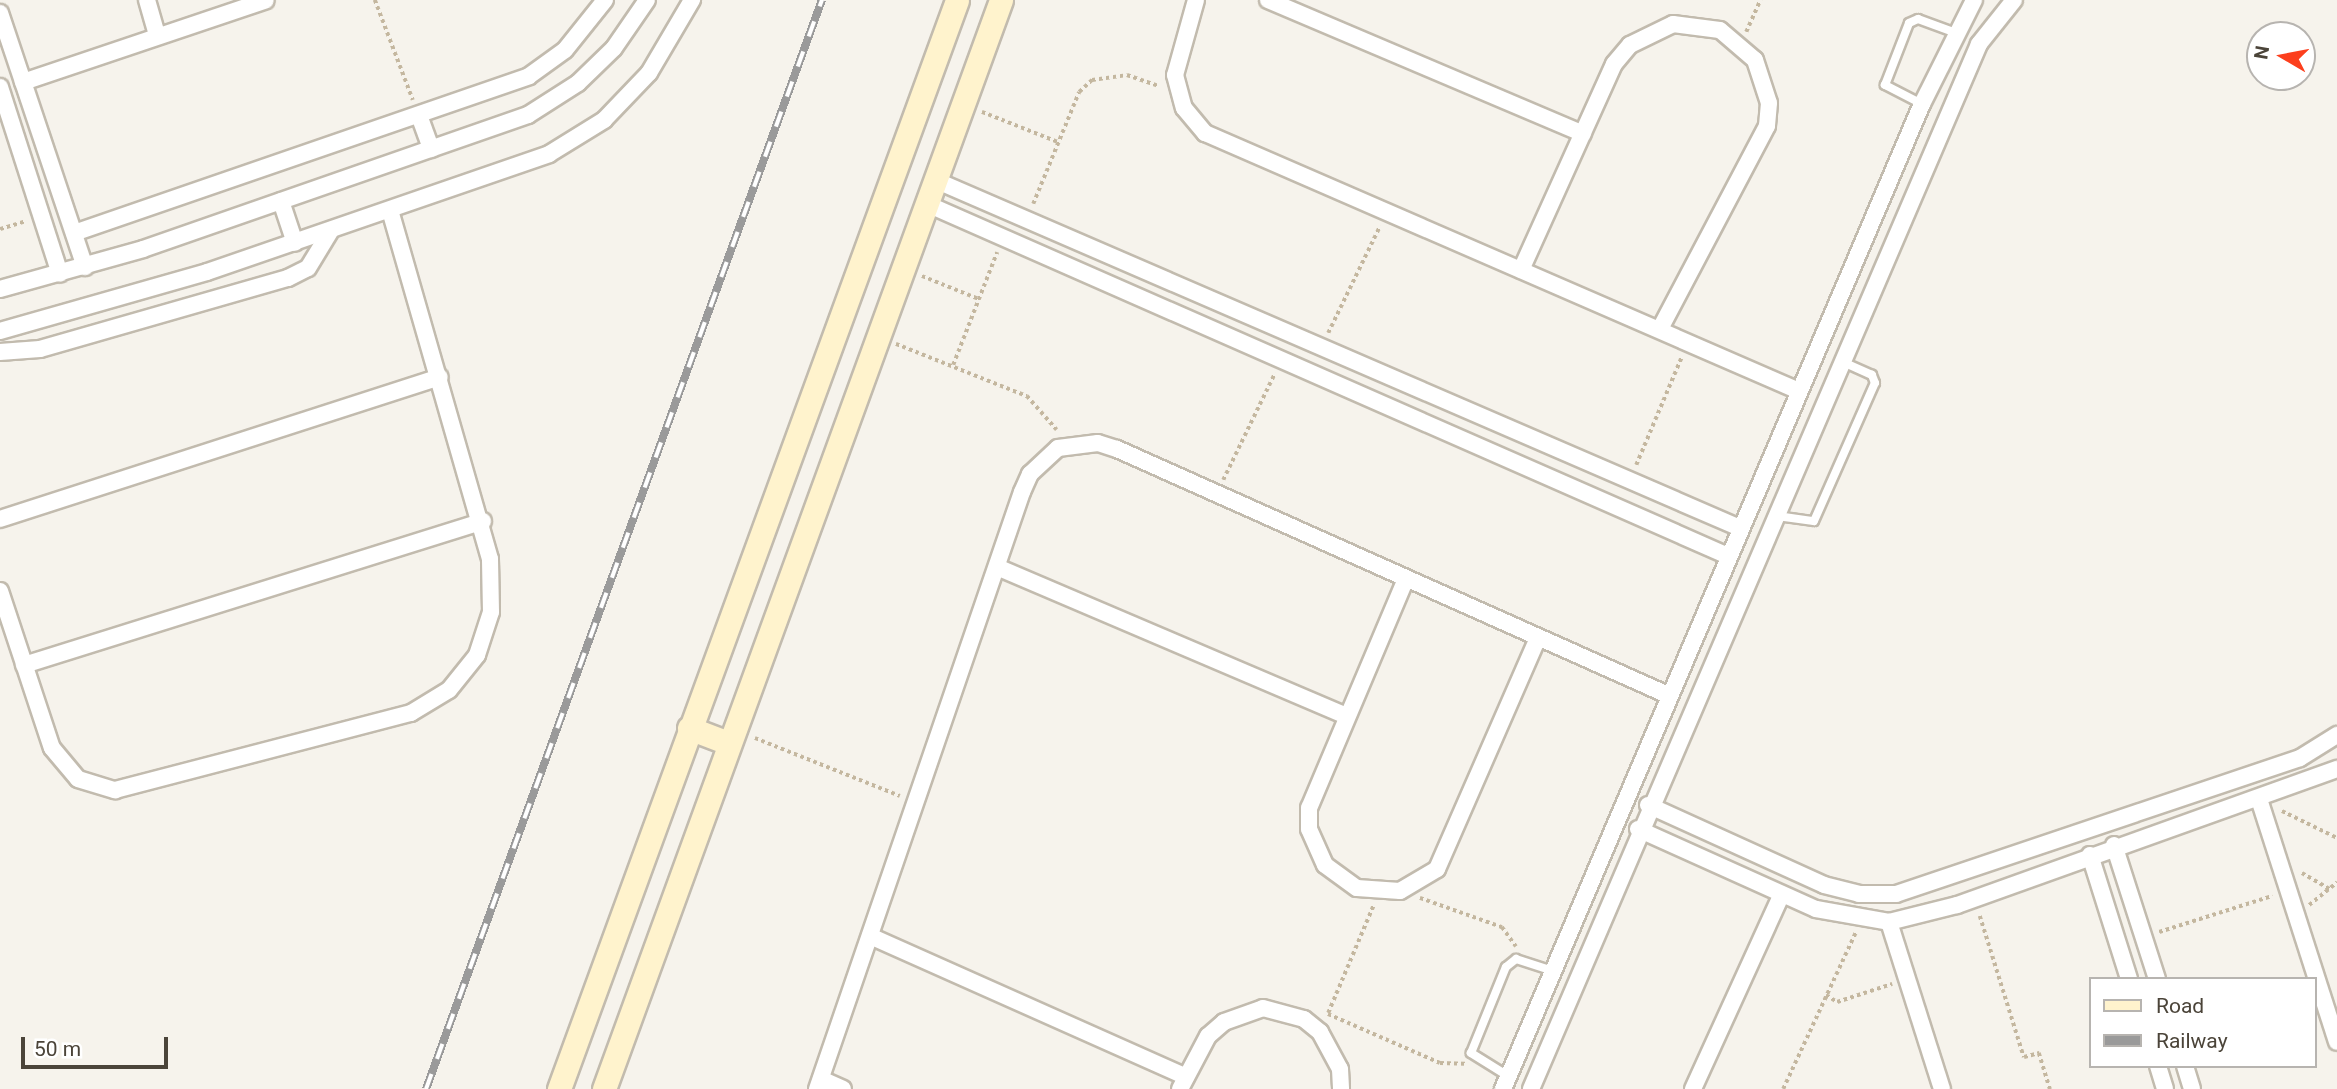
<!DOCTYPE html>
<html>
<head>
<meta charset="utf-8">
<style>
  body { margin:0 }
  #map { position:relative; width:2337px; height:1089px; overflow:hidden; background:#f6f3ec; font-family:Roboto,sans-serif }
  div>[style] { position:absolute }
  .path>* { height:3.5px; margin-top:-1.75px; transform-origin:0; background:repeating-linear-gradient(90deg,#c4b79f 0 3.5px,transparent 0 7px) }
  .roads { filter:drop-shadow(2px 0 #c2bbae) drop-shadow(-2px 0 #c2bbae) drop-shadow(0 2px #c2bbae) drop-shadow(0 -2px #c2bbae) }
  .lane>* { height:8px; margin:-4px; padding:0 4px; transform-origin:4px; border-radius:4px; background:#fff }
  .street>* { height:16px; margin:-8px; padding:0 8px; transform-origin:8px; border-radius:8px; background:#fff }
  .secondary>* { height:23px; margin:-11.5px; padding:0 11.5px; transform-origin:11.5px; border-radius:11.5px; background:#fff3cd }
  .rail>* { height:8px; margin-top:-4px; transform-origin:0; background:repeating-linear-gradient(90deg,#fff 0 16px,#9a9a9a 0 32px); box-sizing:border-box; border-block:2px solid #9a9a9a }
  span { translate:-50% -50%; white-space:nowrap; text-align:center; line-height:1.15; -webkit-text-stroke:6px #fff; paint-order:stroke }
  .legend { position:absolute; left:2089px; top:977px; width:228px; height:91px; box-sizing:border-box; background:#fff; border:2px solid #b7b4b0; margin:0; padding:9px 12px; list-style:none; font-size:21px; color:#4b4439 }
  .legend li { display:flex; align-items:center; gap:14px; height:35px }
  .legend b { width:35px; border:2px solid #b7b4b0 }
  .north { position:absolute; left:2246px; top:21px; width:70px; height:70px; box-sizing:border-box; background:#fff; border:2px solid #b7b4b0; border-radius:50%; rotate:280deg; font-size:19px; font-weight:700; line-height:28px; text-align:center; color:#4b4439 }
  .north::after { content:''; display:block; margin:auto; width:24px; height:32px; background:#fc3f1d; clip-path:polygon(50% 0,100% 100%,50% 72%,0 100%) }
  .scale { position:absolute; left:21px; top:1037px; width:147px; height:32px; box-sizing:border-box; border:4px solid #4b4439; border-top:0; padding-left:9px; font-size:21px; line-height:24px; white-space:nowrap; color:#4b4439; -webkit-text-stroke:5px #fff; paint-order:stroke }
</style>
</head>
<body>
<div id="map">
  <div class="path">
    <i style="left:375px;top:0;width:107px;rotate:69.2deg"></i>
    <i style="left:1746px;top:32px;width:35px;rotate:-66deg"></i>
    <i style="left:982px;top:112px;width:82px;rotate:21.5deg"></i>
    <i style="left:1033px;top:204px;width:121px;rotate:-67.7deg"></i>
    <i style="left:1079px;top:92px;width:18px;rotate:-43deg"></i>
    <i style="left:1092px;top:80px;width:35px;rotate:-8deg"></i>
    <i style="left:1127px;top:75px;width:34px;rotate:19deg"></i>
    <i style="left:0;top:229px;width:27px;rotate:-17deg"></i>
    <i style="left:922px;top:276px;width:61px;rotate:22deg"></i>
    <i style="left:1328px;top:333px;width:119px;rotate:-64.1deg"></i>
    <i style="left:896px;top:344px;width:141px;rotate:21.7deg"></i>
    <i style="left:1027px;top:396px;width:45px;rotate:48.6deg"></i>
    <i style="left:953px;top:365px;width:121px;rotate:-68.7deg"></i>
    <i style="left:1636px;top:465px;width:118px;rotate:-67.1deg"></i>
    <i style="left:1223px;top:480px;width:119px;rotate:-64.1deg"></i>
    <i style="left:755px;top:738px;width:156px;rotate:21.8deg"></i>
    <i style="left:2282px;top:811px;width:61px;rotate:26.1deg"></i>
    <i style="left:2302px;top:873px;width:32px;rotate:30deg"></i>
    <i style="left:1420px;top:898px;width:87px;rotate:19.5deg"></i>
    <i style="left:1502px;top:927px;width:24px;rotate:54deg"></i>
    <i style="left:2309px;top:905px;width:36px;rotate:-39deg"></i>
    <i style="left:1980px;top:916px;width:148px;rotate:72.7deg"></i>
    <i style="left:2024px;top:1057px;width:16px;rotate:-15deg"></i>
    <i style="left:2039px;top:1053px;width:38px;rotate:73deg"></i>
    <i style="left:2159px;top:932px;width:119px;rotate:-17.7deg"></i>
    <i style="left:1826px;top:995px;width:13px;rotate:32deg"></i>
    <i style="left:1837px;top:1002px;width:58px;rotate:-18.1deg"></i>
    <i style="left:1328px;top:1013px;width:118px;rotate:-67.1deg"></i>
    <i style="left:1328px;top:1014px;width:122px;rotate:23.6deg"></i>
    <i style="left:1440px;top:1063px;width:25px;rotate:2deg"></i>
    <i style="left:1783px;top:1089px;width:173px;rotate:-65.1deg"></i>
  </div>
  <div class="roads">
    <div class="lane">
      <i style="left:1922px;top:104px;width:42px;rotate:-152.8deg"></i>
      <i style="left:1885px;top:85px;width:66px;rotate:-68.8deg"></i>
      <i style="left:1909px;top:23px;width:10px;rotate:-24deg"></i>
      <i style="left:1918px;top:19px;width:37px;rotate:20deg"></i>
      <i style="left:1777px;top:516px;width:37px;rotate:8deg"></i>
      <i style="left:1814px;top:521px;width:151px;rotate:-66.2deg"></i>
      <i style="left:1875px;top:383px;width:9px;rotate:-111deg"></i>
      <i style="left:1872px;top:375px;width:34px;rotate:-156deg"></i>
      <i style="left:1508px;top:1076px;width:44px;rotate:-148.1deg"></i>
      <i style="left:1471px;top:1053px;width:93px;rotate:-67.9deg"></i>
      <i style="left:1506px;top:967px;width:13px;rotate:-39deg"></i>
      <i style="left:1516px;top:959px;width:39px;rotate:18deg"></i>
    </div>
    <div class="street">
      <i style="left:147px;top:0;width:37px;rotate:74deg"></i>
      <i style="left:1196px;top:0;width:78px;rotate:105.6deg"></i>
      <i style="left:1175px;top:75px;width:34px;rotate:75deg"></i>
      <i style="left:1184px;top:108px;width:33px;rotate:50deg"></i>
      <i style="left:1205px;top:133px;width:648px;rotate:23.48deg"></i>
      <i style="left:1268px;top:0;width:342px;rotate:23deg"></i>
      <i style="left:0;top:13px;width:268px;rotate:71.5deg"></i>
      <i style="left:23px;top:82px;width:256px;rotate:-18.6deg"></i>
      <i style="left:0;top:87px;width:196px;rotate:72.2deg"></i>
      <i style="left:420px;top:118px;width:33px;rotate:70deg"></i>
      <i style="left:935px;top:180px;width:877px;rotate:23.38deg"></i>
      <i style="left:281px;top:201px;width:44px;rotate:71.6deg"></i>
      <i style="left:927px;top:204px;width:875px;rotate:23.72deg"></i>
      <i style="left:74px;top:233px;width:481px;rotate:-19deg"></i>
      <i style="left:529px;top:76px;width:44px;rotate:-35.8deg"></i>
      <i style="left:565px;top:50px;width:64px;rotate:-51.3deg"></i>
      <i style="left:1521px;top:270px;width:226px;rotate:-65.7deg"></i>
      <i style="left:1614px;top:64px;width:25px;rotate:-50deg"></i>
      <i style="left:1630px;top:45px;width:48px;rotate:-26deg"></i>
      <i style="left:1673px;top:24px;width:47px;rotate:7.3deg"></i>
      <i style="left:1720px;top:30px;width:46px;rotate:40.6deg"></i>
      <i style="left:1755px;top:60px;width:45px;rotate:72deg"></i>
      <i style="left:1769px;top:103px;width:23px;rotate:95deg"></i>
      <i style="left:1767px;top:126px;width:229px;rotate:117.8deg"></i>
      <i style="left:0;top:289px;width:148px;rotate:-15.6deg"></i>
      <i style="left:143px;top:249px;width:408px;rotate:-19.2deg"></i>
      <i style="left:528px;top:115px;width:59px;rotate:-32.6deg"></i>
      <i style="left:578px;top:83px;width:50px;rotate:-44.2deg"></i>
      <i style="left:614px;top:48px;width:58px;rotate:-55.5deg"></i>
      <i style="left:0;top:331px;width:215px;rotate:-15.9deg"></i>
      <i style="left:207px;top:272px;width:362px;rotate:-19deg"></i>
      <i style="left:549px;top:154px;width:65px;rotate:-31.7deg"></i>
      <i style="left:604px;top:120px;width:65px;rotate:-46.2deg"></i>
      <i style="left:649px;top:73px;width:85px;rotate:-59.5deg"></i>
      <i style="left:0;top:352px;width:40px;rotate:-4.3deg"></i>
      <i style="left:40px;top:349px;width:258px;rotate:-16deg"></i>
      <i style="left:288px;top:278px;width:22px;rotate:-27deg"></i>
      <i style="left:308px;top:268px;width:44px;rotate:-58.8deg"></i>
      <i style="left:0;top:519px;width:462px;rotate:-17.9deg"></i>
      <i style="left:997px;top:567px;width:380px;rotate:23.1deg"></i>
      <i style="left:1405px;top:581px;width:246px;rotate:112.9deg"></i>
      <i style="left:1309px;top:808px;width:21px;rotate:90deg"></i>
      <i style="left:1309px;top:829px;width:39px;rotate:66deg"></i>
      <i style="left:1325px;top:865px;width:39px;rotate:36deg"></i>
      <i style="left:1357px;top:888px;width:43px;rotate:4deg"></i>
      <i style="left:1400px;top:891px;width:43px;rotate:-30.7deg"></i>
      <i style="left:1437px;top:869px;width:250px;rotate:-66.4deg"></i>
      <i style="left:0;top:591px;width:165px;rotate:71.7deg"></i>
      <i style="left:52px;top:748px;width:40px;rotate:50deg"></i>
      <i style="left:78px;top:779px;width:39px;rotate:17deg"></i>
      <i style="left:115px;top:790px;width:306px;rotate:-14.6deg"></i>
      <i style="left:411px;top:713px;width:44px;rotate:-31.2deg"></i>
      <i style="left:449px;top:690px;width:45px;rotate:-51.3deg"></i>
      <i style="left:477px;top:655px;width:45px;rotate:-72deg"></i>
      <i style="left:491px;top:612px;width:53px;rotate:-91.1deg"></i>
      <i style="left:490px;top:559px;width:363px;rotate:-106deg"></i>
      <i style="left:24px;top:665px;width:481px;rotate:-17.4deg"></i>
      <i style="left:2259px;top:799px;width:255px;rotate:72.2deg"></i>
      <i style="left:1648px;top:805px;width:193px;rotate:24.4deg"></i>
      <i style="left:1824px;top:885px;width:36px;rotate:14deg"></i>
      <i style="left:1859px;top:894px;width:37px"></i>
      <i style="left:1896px;top:894px;width:426px;rotate:-18.6deg"></i>
      <i style="left:2300px;top:758px;width:44px;rotate:-31.9deg"></i>
      <i style="left:1638px;top:829px;width:195px;rotate:24.2deg"></i>
      <i style="left:1816px;top:909px;width:74px;rotate:10.1deg"></i>
      <i style="left:1889px;top:922px;width:70px;rotate:-14deg"></i>
      <i style="left:1957px;top:905px;width:404px;rotate:-19.7deg"></i>
      <i style="left:2114px;top:845px;width:141px;rotate:72.2deg"></i>
      <i style="left:2090px;top:855px;width:130px;rotate:72.5deg"></i>
      <i style="left:1889px;top:922px;width:175px;rotate:72.4deg"></i>
      <i style="left:870px;top:936px;width:346px;rotate:24deg"></i>
      <i style="left:2158px;top:1066px;width:24px;rotate:73deg"></i>
      <i style="left:2185px;top:1066px;width:24px;rotate:73deg"></i>
      <i style="left:821px;top:1079px;width:24px;rotate:24deg"></i>
      <i style="left:817px;top:1089px;width:631px;rotate:-71.05deg"></i>
      <i style="left:1022px;top:492px;width:20px;rotate:-66deg"></i>
      <i style="left:1030px;top:474px;width:38px;rotate:-43deg"></i>
      <i style="left:1058px;top:448px;width:40px;rotate:-7.1deg"></i>
      <i style="left:1098px;top:443px;width:20px;rotate:18deg"></i>
      <i style="left:1117px;top:449px;width:603px;rotate:24.06deg"></i>
      <i style="left:1180px;top:1089px;width:60px;rotate:-62.2deg"></i>
      <i style="left:1208px;top:1036px;width:21px;rotate:-41deg"></i>
      <i style="left:1224px;top:1022px;width:41px;rotate:-19.7deg"></i>
      <i style="left:1263px;top:1008px;width:42px;rotate:15deg"></i>
      <i style="left:1304px;top:1019px;width:21px;rotate:39deg"></i>
      <i style="left:1320px;top:1032px;width:42px;rotate:61.6deg"></i>
      <i style="left:1340px;top:1069px;width:20px;rotate:87deg"></i>
      <i style="left:1503px;top:1089px;width:1070px;rotate:-66.96deg"></i>
      <i style="left:1922px;top:104px;width:116px;rotate:-63.4deg"></i>
      <i style="left:1531px;top:1089px;width:1137px;rotate:-66.79deg"></i>
      <i style="left:1979px;top:44px;width:56px;rotate:-51.5deg"></i>
      <i style="left:1693px;top:1089px;width:214px;rotate:-65.5deg"></i>
    </div>
    <div class="secondary">
      <i style="left:689px;top:728px;width:42px;rotate:21deg"></i>
      <i style="left:559px;top:1089px;width:1159px;rotate:-69.92deg"></i>
      <i style="left:604px;top:1089px;width:1159px;rotate:-69.97deg"></i>
    </div>
  </div>
  <div class="rail">
    <i style="left:426px;top:1089px;width:1159px;rotate:-70.02deg"></i>
  </div>
  <ul class="legend">
  <li><b style="height:9px;background:#fff3cd"></b>Road</li>
  <li><b style="height:9px;background:#9a9a9a"></b>Railway</li>
  </ul>
  <div class="north">N</div>
  <div class="scale">50 m</div>
</div>
</body>
</html>
